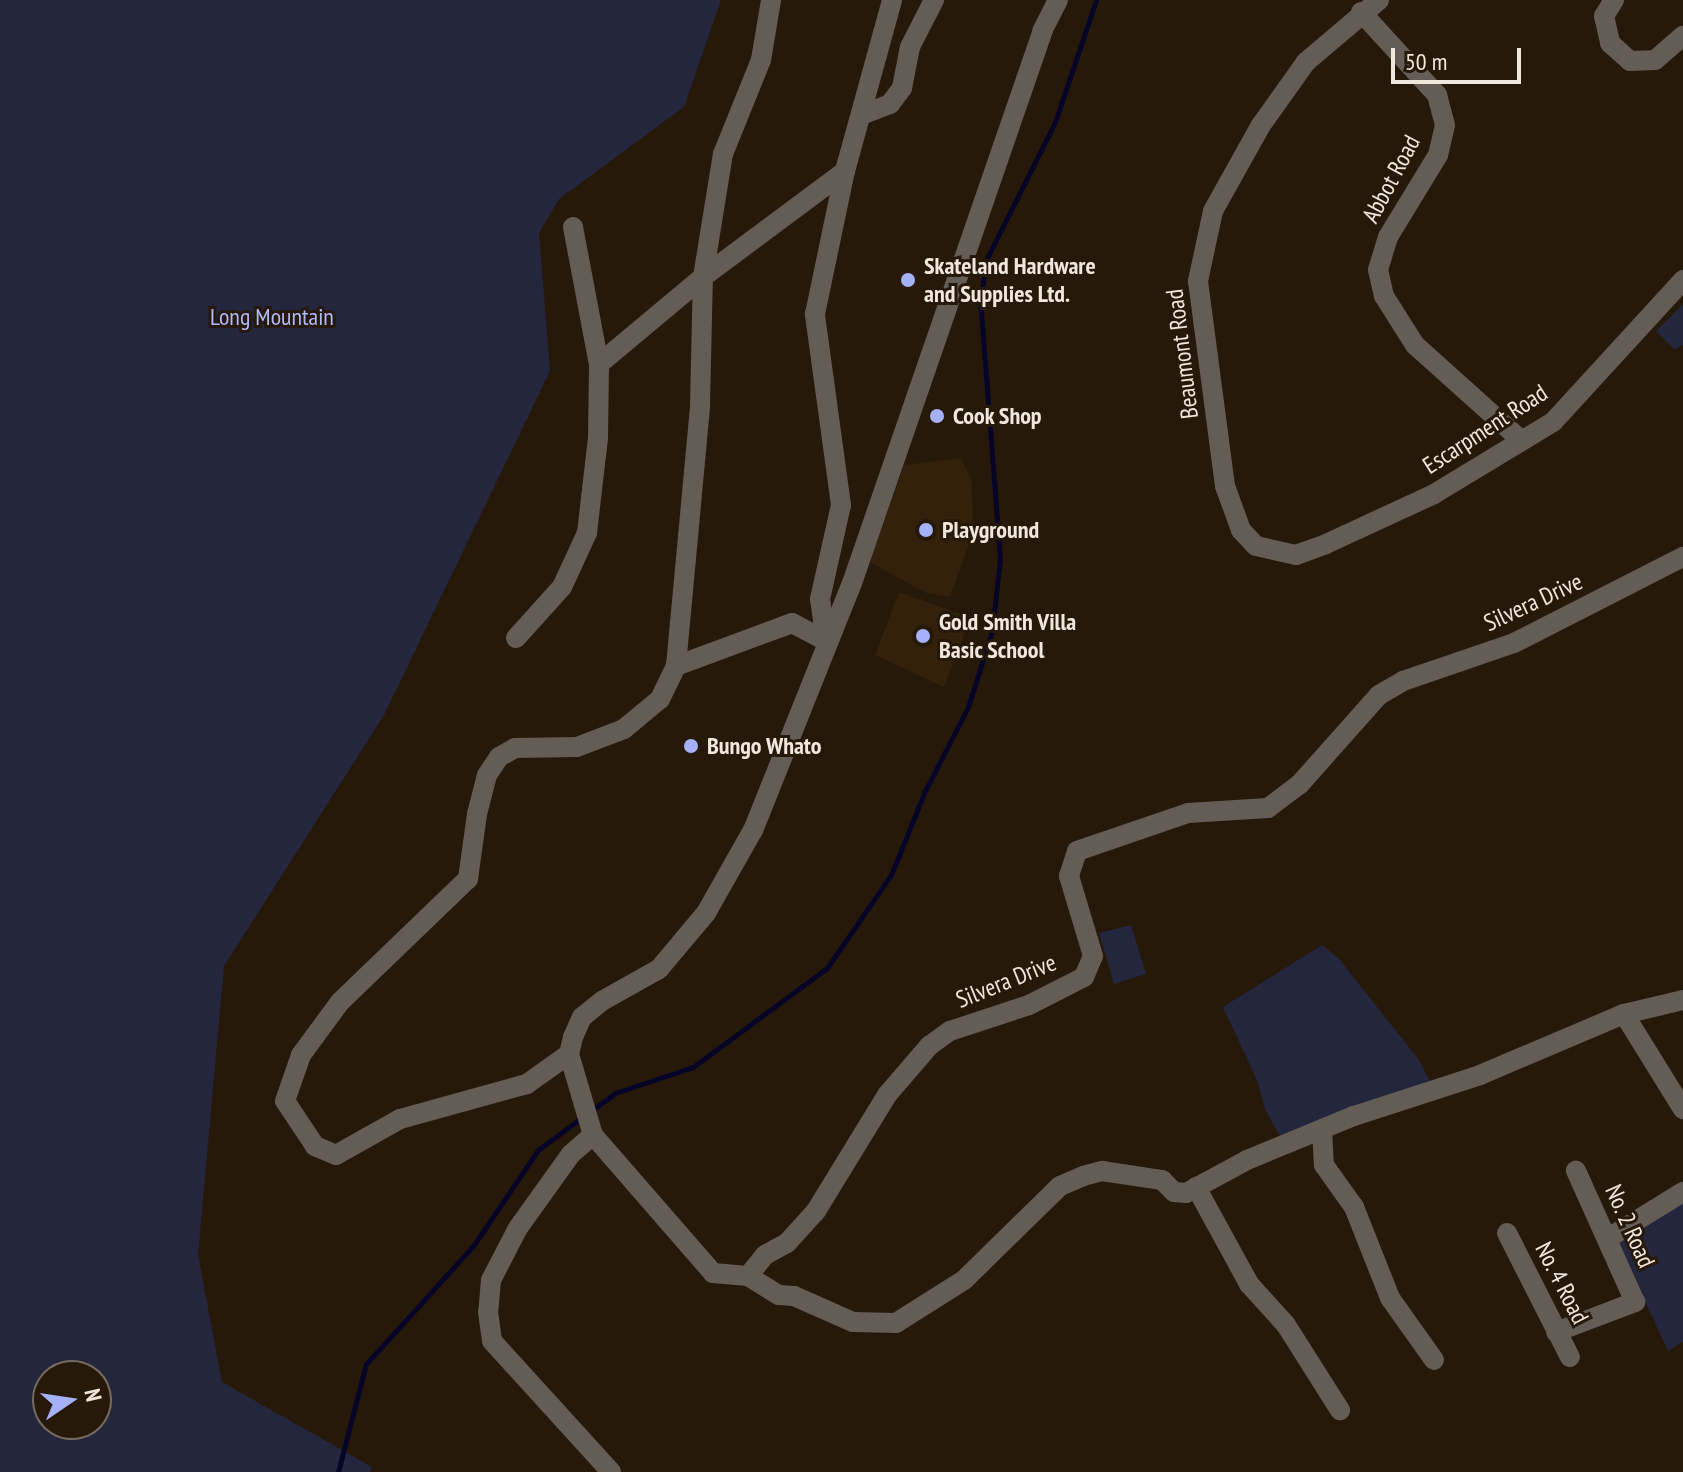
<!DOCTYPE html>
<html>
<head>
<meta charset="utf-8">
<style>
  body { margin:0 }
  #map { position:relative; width:1683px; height:1472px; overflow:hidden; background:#261909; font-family:"PT Sans Narrow",sans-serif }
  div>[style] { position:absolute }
  .built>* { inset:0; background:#33210b }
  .green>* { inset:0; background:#23263c }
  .stream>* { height:5px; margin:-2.5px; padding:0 2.5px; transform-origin:2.5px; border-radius:2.5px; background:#070527 }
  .street>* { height:20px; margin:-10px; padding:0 10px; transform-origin:10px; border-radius:10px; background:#645d56 }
  .dots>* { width:22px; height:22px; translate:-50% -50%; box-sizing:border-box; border:4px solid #261909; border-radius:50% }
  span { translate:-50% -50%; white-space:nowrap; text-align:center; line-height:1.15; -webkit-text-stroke:6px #261909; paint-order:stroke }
  .street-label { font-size:24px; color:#f0e7dd }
  .poi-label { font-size:24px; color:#f0e7dd; font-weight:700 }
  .left { translate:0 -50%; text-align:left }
  .park-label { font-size:24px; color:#b0bafe }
  .north { position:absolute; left:32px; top:1360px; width:80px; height:80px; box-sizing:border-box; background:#261909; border:2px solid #776b5e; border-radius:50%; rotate:77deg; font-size:22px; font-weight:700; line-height:32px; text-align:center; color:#f0e7dd }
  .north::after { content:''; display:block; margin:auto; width:28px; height:36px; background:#a6b1fc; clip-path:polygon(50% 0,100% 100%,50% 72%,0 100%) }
  .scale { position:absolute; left:1391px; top:48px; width:130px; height:36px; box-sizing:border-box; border:4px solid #f0e7dd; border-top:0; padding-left:10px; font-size:24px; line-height:28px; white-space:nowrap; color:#f0e7dd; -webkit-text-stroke:6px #261909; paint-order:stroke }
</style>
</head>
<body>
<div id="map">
  <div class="built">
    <i style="clip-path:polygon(961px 458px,971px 479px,973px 512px,968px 547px,950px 597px,926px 593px,870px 562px,904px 465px)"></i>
    <i style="clip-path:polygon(899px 592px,971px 618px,944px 687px,875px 655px)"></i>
  </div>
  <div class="green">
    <i style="clip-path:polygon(evenodd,0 0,721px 0,684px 107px,559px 199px,539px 233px,550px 371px,384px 715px,224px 966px,198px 1255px,222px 1382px,372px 1467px,370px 1472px,0 1472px,0 0,48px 1376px,96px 1376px,96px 1424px,48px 1424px,48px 1376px)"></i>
    <i style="clip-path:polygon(1683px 304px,1683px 345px,1675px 350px,1656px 331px)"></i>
    <i style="clip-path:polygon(1131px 925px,1146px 974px,1114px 984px,1099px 933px)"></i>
    <i style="clip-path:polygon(1322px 945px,1339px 959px,1419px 1060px,1432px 1085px,1284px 1143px,1265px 1109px,1257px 1080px,1223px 1007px)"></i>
    <i style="clip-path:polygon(1683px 1201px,1683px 1342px,1668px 1351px,1617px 1241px)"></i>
  </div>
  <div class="stream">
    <i style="left:592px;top:1110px;width:29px;rotate:-36deg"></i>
    <i style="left:615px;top:1093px;width:82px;rotate:-18.4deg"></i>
    <i style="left:693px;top:1067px;width:167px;rotate:-36.5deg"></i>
    <i style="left:827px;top:968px;width:113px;rotate:-55.5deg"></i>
    <i style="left:891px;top:875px;width:91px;rotate:-68deg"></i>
    <i style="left:925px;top:791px;width:94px;rotate:-62.9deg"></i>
    <i style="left:968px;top:707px;width:80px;rotate:-72.5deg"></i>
    <i style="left:992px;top:631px;width:73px;rotate:-83.7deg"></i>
    <i style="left:1000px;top:558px;width:260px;rotate:-94.4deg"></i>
    <i style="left:980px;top:299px;width:44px;rotate:-79.5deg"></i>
    <i style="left:988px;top:256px;width:150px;rotate:-63.4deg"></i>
    <i style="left:1055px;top:122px;width:129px;rotate:-71.4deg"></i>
    <i style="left:338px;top:1472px;width:112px;rotate:-75.5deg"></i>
    <i style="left:366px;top:1364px;width:159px;rotate:-47.8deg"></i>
    <i style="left:473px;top:1246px;width:116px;rotate:-55.9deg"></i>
    <i style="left:538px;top:1150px;width:54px;rotate:-36.7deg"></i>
  </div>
  <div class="street">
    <i style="left:1058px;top:0;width:34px;rotate:117deg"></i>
    <i style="left:1043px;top:30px;width:585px;rotate:109.05deg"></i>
    <i style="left:852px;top:583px;width:266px;rotate:111.8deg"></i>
    <i style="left:753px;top:830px;width:95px;rotate:119.5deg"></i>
    <i style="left:706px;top:913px;width:73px;rotate:130deg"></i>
    <i style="left:659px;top:969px;width:65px;rotate:150.7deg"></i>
    <i style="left:602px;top:1001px;width:26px;rotate:141deg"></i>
    <i style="left:582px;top:1017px;width:22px;rotate:114deg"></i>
    <i style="left:573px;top:1037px;width:17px;rotate:103deg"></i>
    <i style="left:569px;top:1054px;width:84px;rotate:73.5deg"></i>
    <i style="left:593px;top:1135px;width:183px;rotate:49deg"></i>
    <i style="left:713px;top:1273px;width:35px;rotate:5deg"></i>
    <i style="left:748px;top:1276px;width:27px;rotate:-51deg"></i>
    <i style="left:765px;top:1255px;width:25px;rotate:-29deg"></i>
    <i style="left:787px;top:1243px;width:43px;rotate:-47.8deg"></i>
    <i style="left:816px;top:1211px;width:136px;rotate:-58.5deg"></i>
    <i style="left:887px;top:1095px;width:65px;rotate:-49.4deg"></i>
    <i style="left:929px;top:1046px;width:26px;rotate:-36deg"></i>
    <i style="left:950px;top:1031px;width:83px;rotate:-18.2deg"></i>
    <i style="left:1029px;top:1005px;width:62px;rotate:-27deg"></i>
    <i style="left:1084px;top:977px;width:23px;rotate:-67deg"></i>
    <i style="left:1093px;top:956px;width:84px;rotate:-106.7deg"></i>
    <i style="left:1069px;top:876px;width:26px;rotate:-72deg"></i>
    <i style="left:1077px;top:851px;width:117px;rotate:-18.9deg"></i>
    <i style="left:1188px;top:813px;width:80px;rotate:-3.6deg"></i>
    <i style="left:1268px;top:808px;width:39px;rotate:-37deg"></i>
    <i style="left:1299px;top:785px;width:120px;rotate:-48.4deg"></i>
    <i style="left:1379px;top:695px;width:28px;rotate:-30deg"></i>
    <i style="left:1403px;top:681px;width:117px;rotate:-18.9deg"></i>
    <i style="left:1514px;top:643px;width:190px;rotate:-27deg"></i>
    <i style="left:1379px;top:0;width:96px;rotate:139.7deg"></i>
    <i style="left:1306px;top:62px;width:77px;rotate:125.5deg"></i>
    <i style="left:1261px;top:125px;width:98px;rotate:119.2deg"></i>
    <i style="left:1213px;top:211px;width:72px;rotate:102.1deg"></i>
    <i style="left:1198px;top:281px;width:207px;rotate:82.5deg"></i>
    <i style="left:1225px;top:486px;width:47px;rotate:70deg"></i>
    <i style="left:1241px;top:530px;width:22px;rotate:47deg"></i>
    <i style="left:1256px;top:546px;width:41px;rotate:12.7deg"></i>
    <i style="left:1296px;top:555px;width:32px;rotate:-20deg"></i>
    <i style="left:1326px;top:544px;width:119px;rotate:-24.8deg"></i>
    <i style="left:1434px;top:494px;width:139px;rotate:-31.2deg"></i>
    <i style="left:1553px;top:422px;width:193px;rotate:-47.5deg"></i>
    <i style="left:1614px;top:0;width:19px;rotate:122deg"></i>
    <i style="left:1604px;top:16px;width:28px;rotate:77deg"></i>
    <i style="left:1610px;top:43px;width:27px;rotate:42deg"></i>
    <i style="left:1630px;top:61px;width:25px;rotate:-2deg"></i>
    <i style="left:1655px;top:60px;width:37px;rotate:-41deg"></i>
    <i style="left:1361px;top:12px;width:113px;rotate:47.5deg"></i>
    <i style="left:1437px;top:95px;width:31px;rotate:75deg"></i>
    <i style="left:1445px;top:125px;width:31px;rotate:103deg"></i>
    <i style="left:1438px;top:155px;width:96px;rotate:121.4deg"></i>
    <i style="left:1388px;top:237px;width:34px;rotate:107deg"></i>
    <i style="left:1378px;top:270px;width:27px;rotate:77deg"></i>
    <i style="left:1384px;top:296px;width:58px;rotate:57.7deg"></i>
    <i style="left:1415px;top:345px;width:142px;rotate:41.9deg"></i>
    <i style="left:864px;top:114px;width:28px;rotate:-21deg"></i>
    <i style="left:890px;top:104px;width:20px;rotate:-53deg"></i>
    <i style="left:902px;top:88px;width:42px;rotate:-79deg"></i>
    <i style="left:910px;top:47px;width:53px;rotate:-62.9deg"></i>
    <i style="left:573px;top:227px;width:139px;rotate:79.3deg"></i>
    <i style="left:516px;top:638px;width:69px;rotate:-48deg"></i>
    <i style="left:562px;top:587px;width:60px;rotate:-65.2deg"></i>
    <i style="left:587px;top:533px;width:96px;rotate:-83.4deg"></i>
    <i style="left:598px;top:438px;width:74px;rotate:-89.2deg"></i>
    <i style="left:599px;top:364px;width:136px;rotate:-39.9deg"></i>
    <i style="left:703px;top:277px;width:125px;rotate:-80.8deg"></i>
    <i style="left:723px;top:154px;width:101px;rotate:-68deg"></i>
    <i style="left:761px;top:60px;width:61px;rotate:-80.5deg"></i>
    <i style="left:826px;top:641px;width:38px;rotate:-152deg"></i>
    <i style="left:792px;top:623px;width:124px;rotate:159.7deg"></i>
    <i style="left:676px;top:666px;width:262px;rotate:-84.7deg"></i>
    <i style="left:700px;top:405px;width:128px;rotate:-88.7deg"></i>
    <i style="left:703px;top:277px;width:177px;rotate:-36.7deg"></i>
    <i style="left:826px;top:641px;width:42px;rotate:-98.1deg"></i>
    <i style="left:820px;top:599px;width:96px;rotate:-77.4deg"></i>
    <i style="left:841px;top:505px;width:193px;rotate:-97.8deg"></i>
    <i style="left:815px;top:314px;width:146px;rotate:-78.2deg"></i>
    <i style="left:845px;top:171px;width:177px;rotate:-74.6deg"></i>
    <i style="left:1624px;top:1014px;width:112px;rotate:58.2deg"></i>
    <i style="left:569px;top:1054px;width:52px;rotate:144.5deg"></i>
    <i style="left:527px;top:1084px;width:132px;rotate:164.6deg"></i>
    <i style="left:400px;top:1119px;width:73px;rotate:150.6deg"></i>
    <i style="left:336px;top:1155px;width:23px;rotate:-157deg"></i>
    <i style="left:315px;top:1146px;width:54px;rotate:-123.7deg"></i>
    <i style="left:285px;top:1101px;width:49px;rotate:-70.8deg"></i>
    <i style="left:301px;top:1055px;width:66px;rotate:-53.7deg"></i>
    <i style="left:340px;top:1002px;width:178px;rotate:-43.9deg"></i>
    <i style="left:468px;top:879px;width:66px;rotate:-82.1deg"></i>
    <i style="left:477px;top:814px;width:40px;rotate:-75.6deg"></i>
    <i style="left:487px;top:775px;width:22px;rotate:-56deg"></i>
    <i style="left:499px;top:757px;width:18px;rotate:-29deg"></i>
    <i style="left:515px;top:748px;width:62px;rotate:-0.9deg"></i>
    <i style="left:577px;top:747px;width:50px;rotate:-21deg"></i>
    <i style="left:624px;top:729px;width:47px;rotate:-39.8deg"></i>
    <i style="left:660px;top:699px;width:37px;rotate:-64deg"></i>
    <i style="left:1322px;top:1129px;width:36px;rotate:87deg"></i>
    <i style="left:1324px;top:1165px;width:52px;rotate:54.5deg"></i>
    <i style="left:1354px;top:1207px;width:98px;rotate:68.4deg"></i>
    <i style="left:1390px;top:1298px;width:76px;rotate:54.6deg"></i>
    <i style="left:593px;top:1135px;width:29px;rotate:139deg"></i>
    <i style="left:571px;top:1154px;width:91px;rotate:125.6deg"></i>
    <i style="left:518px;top:1228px;width:59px;rotate:117.4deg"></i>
    <i style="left:491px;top:1280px;width:32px;rotate:95deg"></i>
    <i style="left:488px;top:1312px;width:29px;rotate:82deg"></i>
    <i style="left:492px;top:1341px;width:177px;rotate:47.7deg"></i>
    <i style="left:1196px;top:1187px;width:111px;rotate:61.3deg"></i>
    <i style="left:1249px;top:1284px;width:55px;rotate:47.9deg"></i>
    <i style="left:1286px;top:1325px;width:101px;rotate:57.6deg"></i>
    <i style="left:1507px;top:1233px;width:139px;rotate:63.1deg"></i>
    <i style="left:1610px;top:1237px;width:86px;rotate:-31.7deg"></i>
    <i style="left:748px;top:1276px;width:36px;rotate:32deg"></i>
    <i style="left:779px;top:1295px;width:15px;rotate:4deg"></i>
    <i style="left:794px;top:1296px;width:64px;rotate:23.8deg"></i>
    <i style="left:853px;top:1322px;width:43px;rotate:1.3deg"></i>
    <i style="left:896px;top:1323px;width:80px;rotate:-32.3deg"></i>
    <i style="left:964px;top:1280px;width:134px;rotate:-44.4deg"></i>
    <i style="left:1060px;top:1186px;width:25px;rotate:-23deg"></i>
    <i style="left:1083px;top:1176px;width:20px;rotate:-15deg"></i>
    <i style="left:1102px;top:1171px;width:61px;rotate:8.5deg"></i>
    <i style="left:1162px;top:1180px;width:17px;rotate:45deg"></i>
    <i style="left:1174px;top:1192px;width:12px;rotate:5deg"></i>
    <i style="left:1186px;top:1193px;width:69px;rotate:-28.4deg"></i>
    <i style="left:1247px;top:1160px;width:116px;rotate:-22.4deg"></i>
    <i style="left:1354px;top:1116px;width:133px;rotate:-18deg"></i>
    <i style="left:1480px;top:1075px;width:156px;rotate:-23deg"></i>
    <i style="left:1624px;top:1014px;width:61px;rotate:-13.3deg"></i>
    <i style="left:1556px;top:1332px;width:85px;rotate:-20.8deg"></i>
    <i style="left:1635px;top:1302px;width:144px;rotate:-114.2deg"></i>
  </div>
  <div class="dots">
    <i style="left:908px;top:280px;background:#a6b1fc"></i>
    <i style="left:937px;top:416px;background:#a6b1fc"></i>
    <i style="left:926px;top:530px;background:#a6b1fc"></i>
    <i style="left:923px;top:636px;background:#a6b1fc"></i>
    <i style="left:691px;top:746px;background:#a6b1fc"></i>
  </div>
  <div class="street-label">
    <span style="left:1391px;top:179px;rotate:-62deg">Abbot Road</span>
    <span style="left:1182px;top:354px;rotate:-97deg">Beaumont Road</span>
    <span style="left:1485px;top:429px;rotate:-33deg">Escarpment Road</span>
    <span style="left:1533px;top:602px;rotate:-25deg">Silvera Drive</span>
    <span style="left:1006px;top:981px;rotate:-22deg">Silvera Drive</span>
    <span style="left:1630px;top:1226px;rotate:66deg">No. 2 Road</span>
    <span style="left:1562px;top:1283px;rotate:63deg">No. 4 Road</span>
  </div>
  <div class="poi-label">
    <span class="left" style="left:924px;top:280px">Skateland Hardware<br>and Supplies Ltd.</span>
    <span class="left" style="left:953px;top:416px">Cook Shop</span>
    <span class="left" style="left:942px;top:530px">Playground</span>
    <span class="left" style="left:939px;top:636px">Gold Smith Villa<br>Basic School</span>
    <span class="left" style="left:707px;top:746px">Bungo Whato</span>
  </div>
  <div class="park-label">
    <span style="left:272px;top:317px">Long Mountain</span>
  </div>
  <div class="north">N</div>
  <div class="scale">50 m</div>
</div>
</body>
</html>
